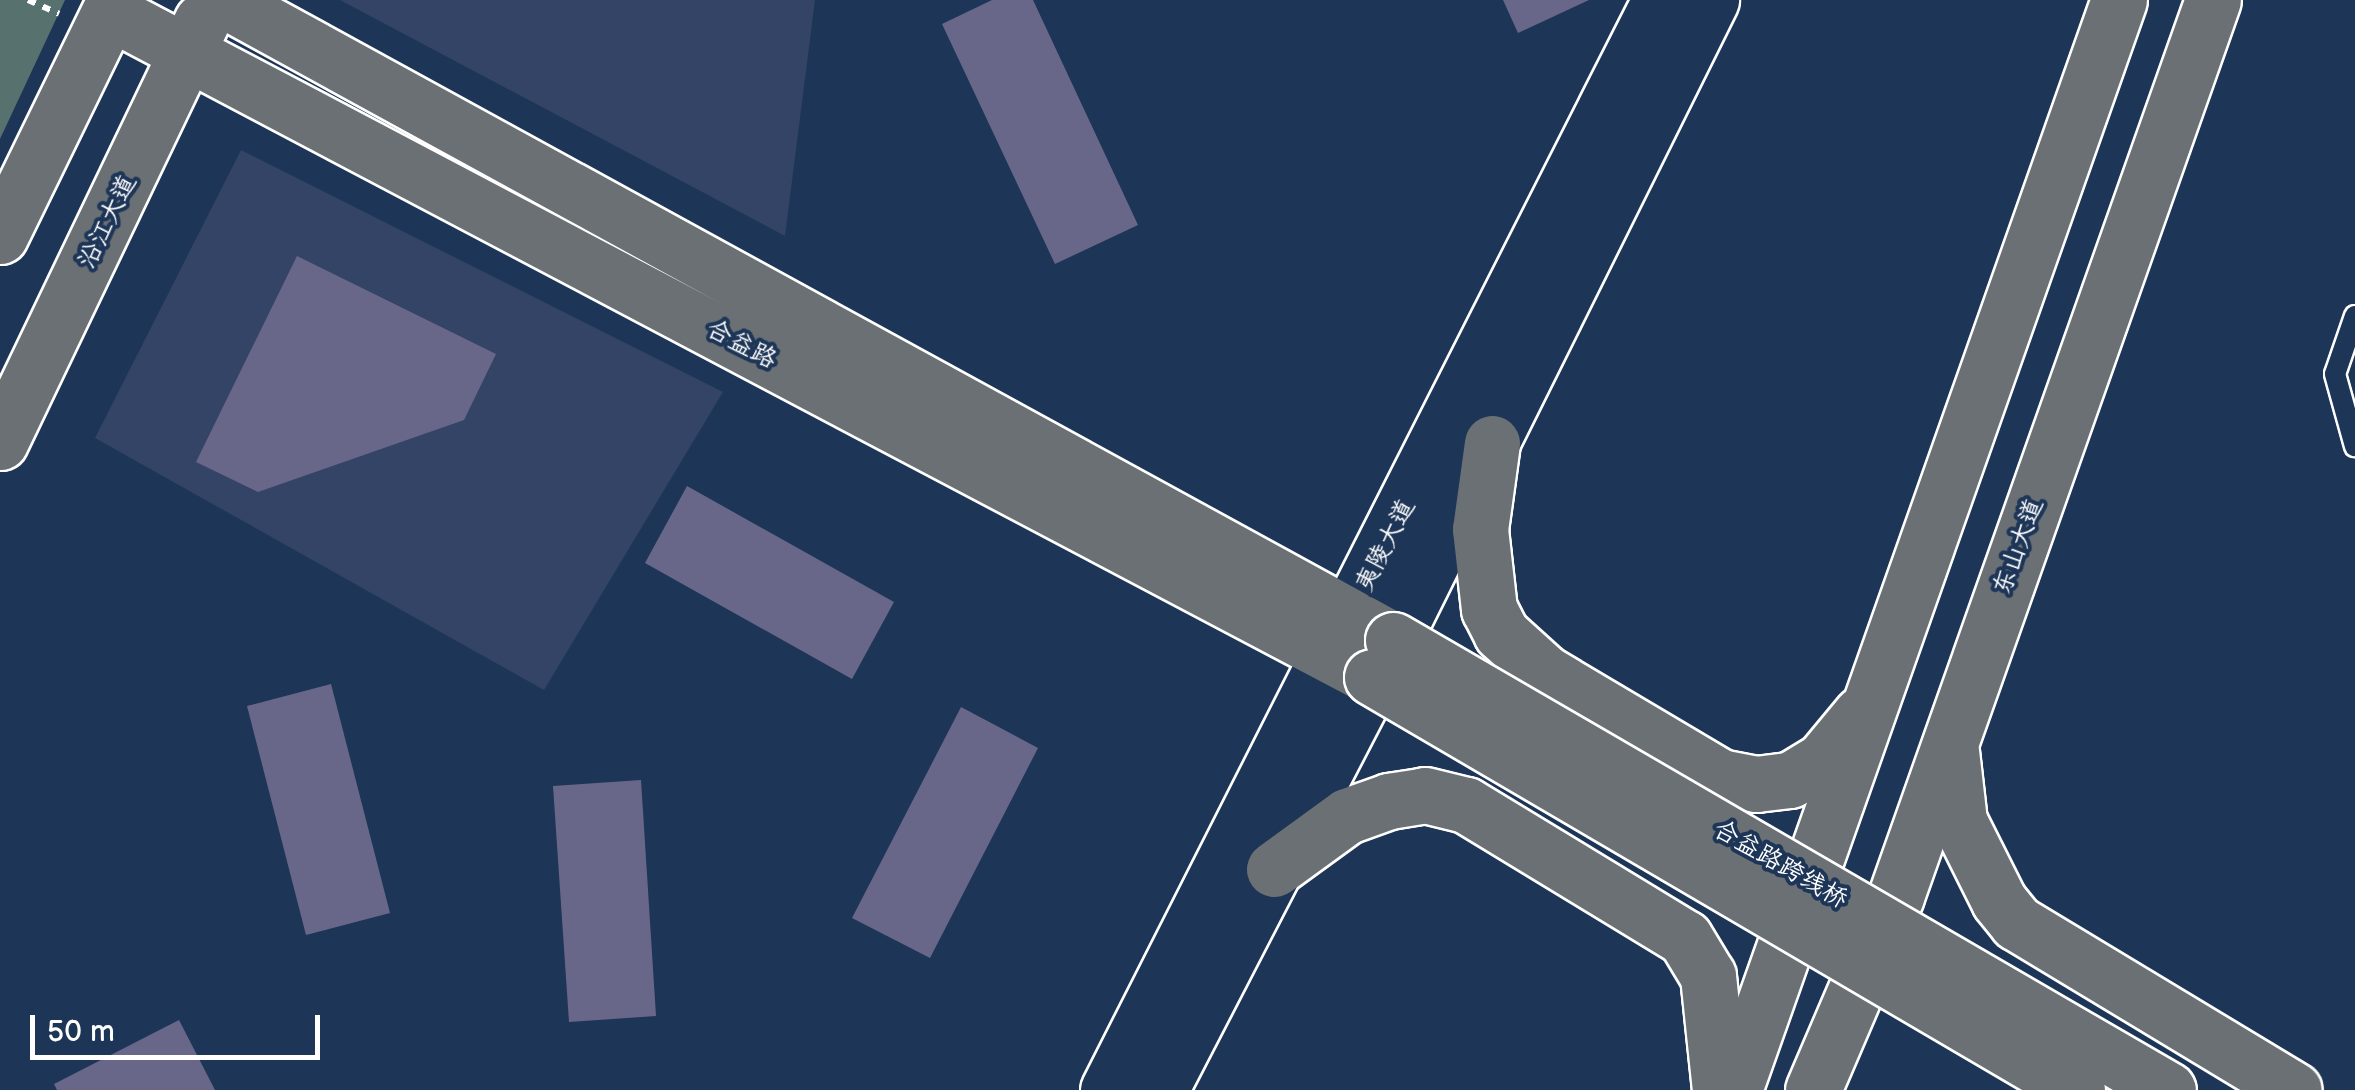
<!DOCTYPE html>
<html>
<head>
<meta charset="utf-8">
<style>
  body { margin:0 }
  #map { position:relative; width:2355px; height:1090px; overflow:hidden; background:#1d3557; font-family:"Balsamiq Sans","LXGW WenKai TC",sans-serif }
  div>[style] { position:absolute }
  .built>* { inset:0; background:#344466 }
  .green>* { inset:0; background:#57726e }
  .building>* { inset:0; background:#696789 }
  .path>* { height:6px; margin-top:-3px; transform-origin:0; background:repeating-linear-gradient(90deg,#fff 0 8px,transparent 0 16px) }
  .roads { filter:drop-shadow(2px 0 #fff) drop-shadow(-2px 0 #fff) drop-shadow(0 2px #fff) drop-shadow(0 -2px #fff) }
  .service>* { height:20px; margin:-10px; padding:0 10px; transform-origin:10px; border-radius:10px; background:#1d3557 }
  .secondary>* { height:55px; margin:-27.5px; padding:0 27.5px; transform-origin:27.5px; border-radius:27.5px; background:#1d3557 }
  .primary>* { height:55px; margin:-27.5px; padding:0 27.5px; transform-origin:27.5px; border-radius:27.5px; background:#6a7074 }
  .bridges { filter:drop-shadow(2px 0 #fff) drop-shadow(-2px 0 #fff) drop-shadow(0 2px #fff) drop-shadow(0 -2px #fff) }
  .primary-bridge>* { height:55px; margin:-27.5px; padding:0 27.5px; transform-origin:27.5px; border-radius:27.5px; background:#6a7074 }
  span { translate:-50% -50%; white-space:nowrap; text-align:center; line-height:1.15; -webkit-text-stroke:8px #1d3557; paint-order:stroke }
  .street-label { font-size:25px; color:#fff }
  .scale { position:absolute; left:30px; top:1015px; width:290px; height:45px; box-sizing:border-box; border:5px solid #fff; border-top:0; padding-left:12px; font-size:30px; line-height:35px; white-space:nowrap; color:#fff; -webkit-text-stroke:8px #1d3557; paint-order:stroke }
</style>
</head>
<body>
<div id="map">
  <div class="built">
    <i style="clip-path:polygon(340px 0,815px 0,785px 236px)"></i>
    <i style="clip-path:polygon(241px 150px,723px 392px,544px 690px,95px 438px)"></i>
  </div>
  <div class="green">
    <i style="clip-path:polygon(0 0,65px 0,0 139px)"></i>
  </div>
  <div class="building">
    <i style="clip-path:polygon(992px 0,1033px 0,1138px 225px,1055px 264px,942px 24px)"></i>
    <i style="clip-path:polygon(1503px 0,1589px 0,1518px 33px)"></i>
    <i style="clip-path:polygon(297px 256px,496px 354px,464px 420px,258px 492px,196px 462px)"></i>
    <i style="clip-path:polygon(687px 486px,894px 602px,852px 679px,645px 563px)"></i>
    <i style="clip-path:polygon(331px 684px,390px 913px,306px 935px,247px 706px)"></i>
    <i style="clip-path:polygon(961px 707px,1038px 748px,930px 958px,852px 918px)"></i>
    <i style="clip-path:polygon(641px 780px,656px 1016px,569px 1022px,553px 786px)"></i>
    <i style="clip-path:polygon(179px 1020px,215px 1090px,57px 1090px,54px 1084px)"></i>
  </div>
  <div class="path">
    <i style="left:28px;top:0;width:34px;rotate:24deg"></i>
  </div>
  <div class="roads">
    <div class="service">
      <i style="left:2355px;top:316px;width:61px;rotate:109deg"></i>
      <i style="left:2335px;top:374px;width:75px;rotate:74.5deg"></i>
    </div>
    <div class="secondary">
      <i style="left:1108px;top:1090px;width:1222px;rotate:-63.14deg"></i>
      <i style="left:1160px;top:1090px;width:507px;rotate:-62.63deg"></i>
      <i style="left:1393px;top:640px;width:715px;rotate:-63.58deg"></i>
    </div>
    <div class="primary">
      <i style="left:224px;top:0;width:1333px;rotate:28.7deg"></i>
      <i style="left:110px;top:12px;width:1426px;rotate:27.79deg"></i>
      <i style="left:0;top:236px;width:263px;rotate:-64deg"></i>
      <i style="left:0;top:442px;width:467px;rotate:-64.4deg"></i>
      <i style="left:1492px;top:443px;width:87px;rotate:97.9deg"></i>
      <i style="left:1480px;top:529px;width:81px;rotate:83.6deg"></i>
      <i style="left:1489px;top:609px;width:27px;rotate:63deg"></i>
      <i style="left:1501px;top:633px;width:59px;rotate:42.3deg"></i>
      <i style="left:1545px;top:673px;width:204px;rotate:30.7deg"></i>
      <i style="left:1720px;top:777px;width:37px;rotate:11deg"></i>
      <i style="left:1756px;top:784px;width:34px;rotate:-7deg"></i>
      <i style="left:1790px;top:780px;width:37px;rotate:-31deg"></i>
      <i style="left:1822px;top:761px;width:61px;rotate:-50.3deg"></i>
      <i style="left:1951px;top:751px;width:70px;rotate:83.5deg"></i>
      <i style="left:1959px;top:821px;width:89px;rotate:63.4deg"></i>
      <i style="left:1999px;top:901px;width:28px;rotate:51deg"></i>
      <i style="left:2017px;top:923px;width:323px;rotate:31.1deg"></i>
      <i style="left:1274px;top:869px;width:90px;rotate:-36deg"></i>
      <i style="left:1347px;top:816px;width:45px;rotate:-19.7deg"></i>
      <i style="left:1389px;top:801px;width:36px;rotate:-9deg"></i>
      <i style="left:1425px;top:795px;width:42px;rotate:13.7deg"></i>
      <i style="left:1466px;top:805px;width:256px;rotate:31.3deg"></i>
      <i style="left:1685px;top:938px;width:44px;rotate:58.8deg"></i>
      <i style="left:1708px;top:976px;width:115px;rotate:84deg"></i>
      <i style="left:1734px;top:1090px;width:1156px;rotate:-70.55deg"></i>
      <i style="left:1813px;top:1090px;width:211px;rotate:-66.8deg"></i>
      <i style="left:1896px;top:896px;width:950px;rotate:-70.52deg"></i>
    </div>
  </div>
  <div class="bridges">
    <div class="primary-bridge">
      <i style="left:1393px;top:640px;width:896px;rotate:30.14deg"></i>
      <i style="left:1372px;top:677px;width:817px;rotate:30.36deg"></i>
    </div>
  </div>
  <div class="street-label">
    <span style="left:108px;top:222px;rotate:-64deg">沿江大道</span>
    <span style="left:741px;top:345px;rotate:28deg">合益路</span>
    <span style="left:1386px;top:546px;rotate:-63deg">夷陵大道</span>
    <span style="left:2019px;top:547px;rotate:-70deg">东山大道</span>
    <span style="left:1780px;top:865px;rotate:30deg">合益路跨线桥</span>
  </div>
  <div class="scale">50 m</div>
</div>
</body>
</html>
